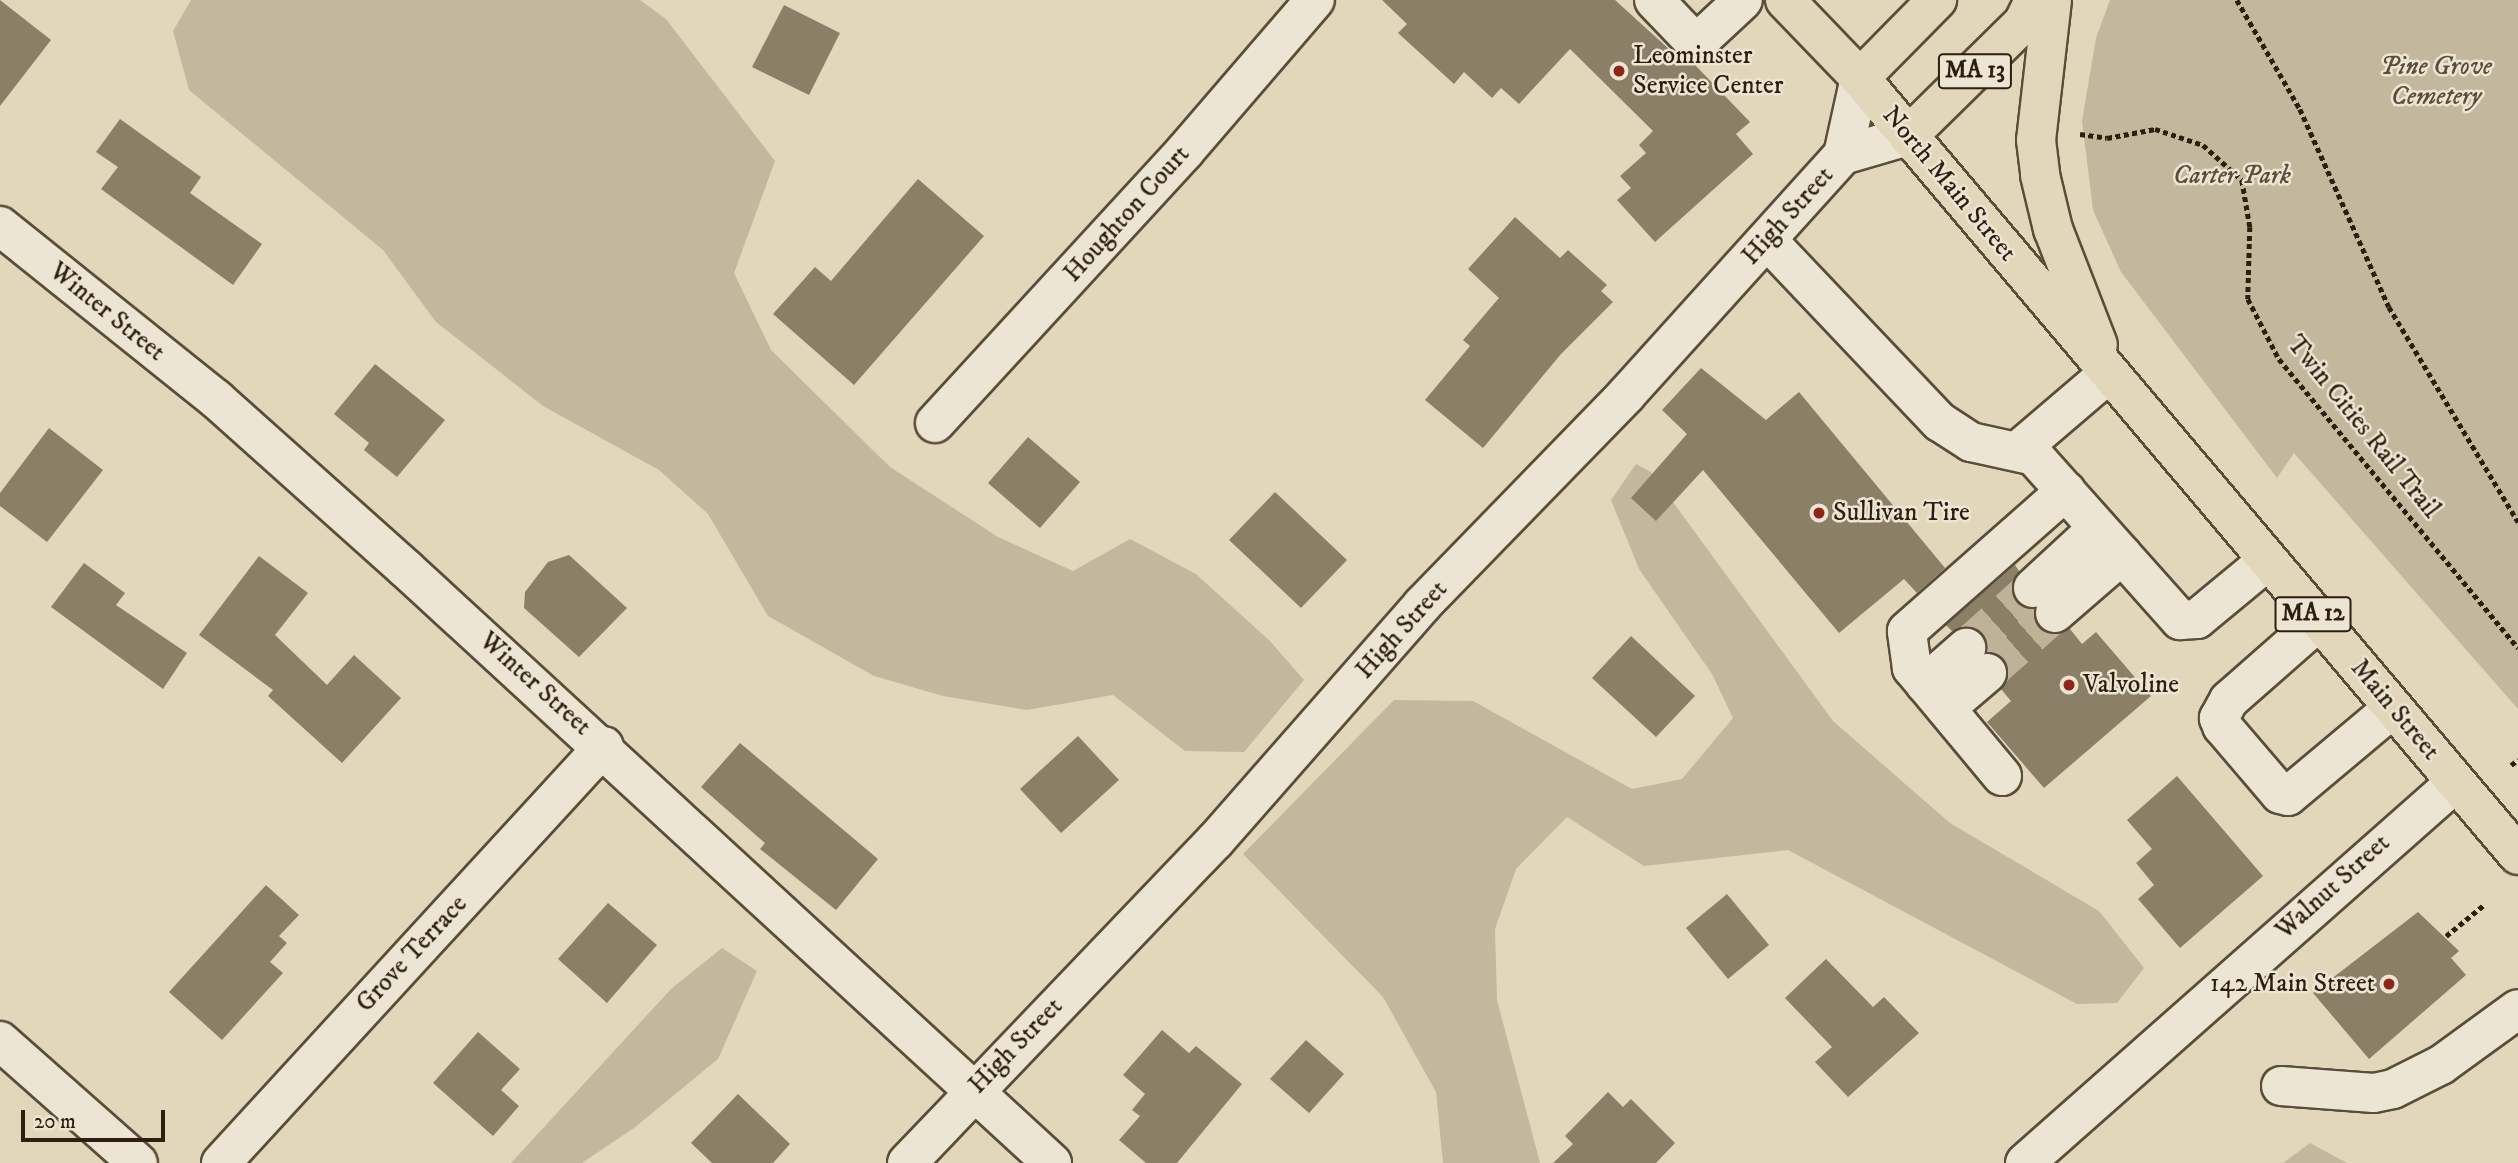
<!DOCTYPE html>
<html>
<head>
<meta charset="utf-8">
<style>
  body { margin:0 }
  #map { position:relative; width:2518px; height:1163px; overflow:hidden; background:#e2d7bb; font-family:"IM FELL DW Pica",serif }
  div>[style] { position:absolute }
  .green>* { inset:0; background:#c3b89e }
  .building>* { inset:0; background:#8b7f68 }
  .minor-tunnel>* { height:38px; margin-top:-19px; transform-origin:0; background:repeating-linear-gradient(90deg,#beb299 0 38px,transparent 0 57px) }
  .path>* { height:4.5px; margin-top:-2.25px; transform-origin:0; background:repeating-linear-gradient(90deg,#2d1f0f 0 5px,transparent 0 8.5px) }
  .roads { filter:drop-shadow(2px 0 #5a4d3a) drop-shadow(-2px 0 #5a4d3a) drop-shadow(0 2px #5a4d3a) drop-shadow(0 -2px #5a4d3a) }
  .minor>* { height:38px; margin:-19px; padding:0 19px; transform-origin:19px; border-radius:19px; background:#ece5d3 }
  .major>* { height:38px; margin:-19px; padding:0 19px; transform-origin:19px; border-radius:19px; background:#e2d7bb }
  .dots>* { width:19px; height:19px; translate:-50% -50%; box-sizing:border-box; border:4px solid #ece5d3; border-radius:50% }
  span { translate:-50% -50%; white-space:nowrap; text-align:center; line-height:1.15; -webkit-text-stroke:5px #ece5d3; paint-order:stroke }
  .shield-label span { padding:2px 5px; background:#ece5d3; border:2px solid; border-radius:5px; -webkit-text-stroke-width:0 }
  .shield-label { font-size:24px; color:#2d1f0f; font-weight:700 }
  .poi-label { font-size:26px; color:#2d1f0f }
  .left { translate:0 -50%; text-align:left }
  .right { translate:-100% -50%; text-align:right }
  .park-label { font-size:26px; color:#5a4d3a; font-style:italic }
  .street-label { font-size:26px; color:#2d1f0f }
  .scale { position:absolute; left:21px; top:1110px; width:144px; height:32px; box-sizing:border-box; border:4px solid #2d1f0f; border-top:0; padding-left:9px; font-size:21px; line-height:24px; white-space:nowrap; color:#2d1f0f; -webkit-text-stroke:5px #ece5d3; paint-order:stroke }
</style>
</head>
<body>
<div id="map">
  <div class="green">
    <i style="clip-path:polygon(191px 0,640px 0,666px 19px,775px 161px,734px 273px,771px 350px,890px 467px,998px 537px,1073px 571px,1130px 539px,1196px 574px,1270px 641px,1304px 680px,1244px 752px,1185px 751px,1113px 695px,1027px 710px,943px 696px,874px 676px,768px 616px,708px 514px,659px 470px,543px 406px,436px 322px,383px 250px,189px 90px,173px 31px)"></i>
    <i style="clip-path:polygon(2110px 0,2518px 0,2518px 709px,2294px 453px,2277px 478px,2121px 272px,2093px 210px,2082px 121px,2096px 38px)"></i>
    <i style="clip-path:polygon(1636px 464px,1651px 472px,1833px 721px,1950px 823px,2099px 911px,2144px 968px,2117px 1003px,2077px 1004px,1788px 850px,1644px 866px,1567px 817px,1516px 869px,1495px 929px,1497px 1000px,1540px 1163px,1443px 1163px,1436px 1092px,1383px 997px,1243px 854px,1394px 700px,1473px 701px,1632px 789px,1682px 779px,1733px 718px,1712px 674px,1639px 569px,1611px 500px)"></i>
    <i style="clip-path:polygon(722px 948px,757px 971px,718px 1059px,634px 1128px,582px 1163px,511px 1163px,671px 989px)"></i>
    <i style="clip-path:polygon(2310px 1143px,2347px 1163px,2283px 1163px)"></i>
  </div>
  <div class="building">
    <i style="clip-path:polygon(0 0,51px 40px,0 106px)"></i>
    <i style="clip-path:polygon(1382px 0,1615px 0,1681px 60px,1695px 65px,1750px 122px,1736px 134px,1753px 154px,1655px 242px,1617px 200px,1631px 188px,1620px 176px,1646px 153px,1639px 145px,1653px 131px,1570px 49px,1519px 104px,1501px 88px,1492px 98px,1464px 72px,1454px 84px,1398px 33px,1407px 24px)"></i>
    <i style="clip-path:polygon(784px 5px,840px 33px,809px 95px,752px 67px)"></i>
    <i style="clip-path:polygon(120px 119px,201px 177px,190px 193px,262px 244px,233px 285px,101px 189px,118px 167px,96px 152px)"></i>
    <i style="clip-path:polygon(918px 179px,984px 236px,854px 385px,773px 314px,815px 267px,831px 281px)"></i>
    <i style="clip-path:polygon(1515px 217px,1560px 258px,1568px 250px,1607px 285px,1601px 291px,1613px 302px,1561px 354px,1483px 448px,1425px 400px,1470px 346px,1463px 340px,1499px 298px,1468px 269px)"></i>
    <i style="clip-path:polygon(375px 364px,445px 420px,397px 477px,364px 450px,369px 443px,334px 414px)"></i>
    <i style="clip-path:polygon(1701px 368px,1766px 420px,1799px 392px,1945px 568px,1917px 593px,1904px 579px,1839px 633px,1703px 470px,1656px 521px,1631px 498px,1687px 434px,1662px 410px)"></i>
    <i style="clip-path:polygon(49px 428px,103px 470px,47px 542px,0 506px,0 493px)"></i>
    <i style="clip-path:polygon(1028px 437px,1080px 482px,1040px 528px,988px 483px)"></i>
    <i style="clip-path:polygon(1275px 492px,1347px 560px,1301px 608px,1229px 540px)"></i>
    <i style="clip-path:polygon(569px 555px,627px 608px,579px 657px,524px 608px,525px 592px,548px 562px)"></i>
    <i style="clip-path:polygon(259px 556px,308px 593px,275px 635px,327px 685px,354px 655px,401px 698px,342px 763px,268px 696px,273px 690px,199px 635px)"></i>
    <i style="clip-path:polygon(84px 563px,125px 593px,116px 605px,187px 653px,163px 689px,51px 607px)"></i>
    <i style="clip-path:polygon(2015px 565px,2019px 571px,2012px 593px,2017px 603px,2034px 609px,2039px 628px,2058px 635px,2070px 629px,2082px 644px,2096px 632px,2151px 696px,2044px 788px,1987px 722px,2011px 701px,2001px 689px,2008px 680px,2004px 659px,1987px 652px,1983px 634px,1974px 628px,1952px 631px,1946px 625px)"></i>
    <i style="clip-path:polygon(1631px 636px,1695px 696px,1656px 737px,1592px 678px)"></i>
    <i style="clip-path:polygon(1078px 736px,1119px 780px,1061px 833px,1020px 789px)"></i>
    <i style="clip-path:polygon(740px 743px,878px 859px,836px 910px,760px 849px,765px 843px,701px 787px)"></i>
    <i style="clip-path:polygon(2177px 776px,2263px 876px,2180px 948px,2138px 899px,2154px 885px,2136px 863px,2152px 849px,2127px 820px)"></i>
    <i style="clip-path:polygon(266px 885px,299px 915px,279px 936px,287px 943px,270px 962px,283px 973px,222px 1040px,169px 992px)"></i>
    <i style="clip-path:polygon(1727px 894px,1769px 945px,1728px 979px,1686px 928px)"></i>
    <i style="clip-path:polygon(608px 903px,657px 945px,607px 1003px,558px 959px)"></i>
    <i style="clip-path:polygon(2418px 912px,2459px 951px,2451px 958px,2466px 975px,2369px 1059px,2313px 993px)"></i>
    <i style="clip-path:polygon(1826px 959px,1873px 1007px,1884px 997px,1919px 1033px,1848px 1097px,1815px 1062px,1832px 1047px,1785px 998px)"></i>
    <i style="clip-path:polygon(1162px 1030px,1189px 1053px,1196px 1046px,1242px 1084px,1177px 1163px,1146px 1163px,1119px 1140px,1140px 1116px,1132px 1110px,1145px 1094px,1123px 1075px)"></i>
    <i style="clip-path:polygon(478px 1032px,520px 1069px,501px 1090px,519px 1106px,493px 1136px,433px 1083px)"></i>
    <i style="clip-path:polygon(1306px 1040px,1344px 1074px,1309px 1113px,1270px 1079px)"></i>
    <i style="clip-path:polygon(1608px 1092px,1623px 1107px,1631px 1099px,1675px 1143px,1656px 1163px,1553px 1163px,1573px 1144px,1565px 1136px)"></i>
    <i style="clip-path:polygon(738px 1094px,790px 1144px,773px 1163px,712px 1163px,691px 1143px)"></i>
  </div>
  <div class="minor-tunnel">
    <i style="left:1966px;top:648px;width:90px;rotate:-41.8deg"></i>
    <i style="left:1987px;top:673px;width:91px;rotate:-41.4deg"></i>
  </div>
  <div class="path">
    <i style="left:2237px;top:0;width:126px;rotate:60deg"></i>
    <i style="left:2300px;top:109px;width:217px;rotate:65.8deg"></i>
    <i style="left:2389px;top:307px;width:251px;rotate:59deg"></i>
    <i style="left:2080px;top:134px;width:27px;rotate:8deg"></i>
    <i style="left:2107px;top:138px;width:49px;rotate:-10.6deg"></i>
    <i style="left:2155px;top:129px;width:51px;rotate:18.4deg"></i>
    <i style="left:2203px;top:145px;width:52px;rotate:41.9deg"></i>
    <i style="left:2242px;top:180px;width:48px;rotate:80.3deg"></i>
    <i style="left:2250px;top:227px;width:72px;rotate:91.6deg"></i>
    <i style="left:2248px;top:299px;width:68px;rotate:62.7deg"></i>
    <i style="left:2279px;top:359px;width:375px;rotate:50.4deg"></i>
    <i style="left:2511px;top:765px;width:9px;rotate:-36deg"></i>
    <i style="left:2446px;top:936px;width:50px;rotate:-39.4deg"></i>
  </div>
  <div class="roads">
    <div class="minor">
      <i style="left:1654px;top:0;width:61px;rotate:46.3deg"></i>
      <i style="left:1696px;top:44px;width:64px;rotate:-43.1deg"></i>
      <i style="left:1843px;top:155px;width:68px;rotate:-16.3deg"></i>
      <i style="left:0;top:226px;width:277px;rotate:38.7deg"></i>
      <i style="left:216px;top:399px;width:254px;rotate:41.8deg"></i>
      <i style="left:405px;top:568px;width:879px;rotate:42.6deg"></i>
      <i style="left:1767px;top:240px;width:251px;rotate:46.5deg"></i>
      <i style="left:1940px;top:422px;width:37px;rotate:33deg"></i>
      <i style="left:1971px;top:442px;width:65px;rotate:12.5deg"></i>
      <i style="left:2034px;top:456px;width:220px;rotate:48.3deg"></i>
      <i style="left:2180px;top:620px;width:17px;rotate:-3deg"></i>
      <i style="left:2197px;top:619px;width:91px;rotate:-39.6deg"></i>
      <i style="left:935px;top:423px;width:369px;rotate:-47.4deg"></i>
      <i style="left:1185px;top:151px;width:199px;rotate:-49.3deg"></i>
      <i style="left:2020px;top:449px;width:117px;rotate:-40.5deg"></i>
      <i style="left:2033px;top:588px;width:88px;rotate:-42.7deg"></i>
      <i style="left:2055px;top:613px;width:89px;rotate:-40.9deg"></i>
      <i style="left:2319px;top:621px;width:120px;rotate:138.7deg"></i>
      <i style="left:2229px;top:700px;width:21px;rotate:119deg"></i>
      <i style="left:2219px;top:718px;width:9px;rotate:69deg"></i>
      <i style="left:2222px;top:726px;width:89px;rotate:49.5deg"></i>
      <i style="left:2280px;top:794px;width:8px;rotate:14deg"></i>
      <i style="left:2288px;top:796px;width:137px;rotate:-40deg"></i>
      <i style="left:1925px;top:684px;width:55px;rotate:-41.3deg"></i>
      <i style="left:1946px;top:708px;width:54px;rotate:-40.5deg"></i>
      <i style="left:2002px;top:776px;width:141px;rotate:-129.8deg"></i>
      <i style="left:1912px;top:668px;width:37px;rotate:-98deg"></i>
      <i style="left:1907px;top:631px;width:212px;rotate:-41.4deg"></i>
      <i style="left:0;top:1041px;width:184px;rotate:41.5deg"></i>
      <i style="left:2281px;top:1086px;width:93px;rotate:4.3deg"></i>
      <i style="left:2374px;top:1093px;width:19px;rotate:-12deg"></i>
      <i style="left:2393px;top:1089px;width:54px;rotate:-26.6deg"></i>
      <i style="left:2441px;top:1065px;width:95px;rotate:-36deg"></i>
      <i style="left:221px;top:1163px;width:566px;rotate:-47.43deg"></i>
      <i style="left:907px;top:1163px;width:446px;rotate:-46.3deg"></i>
      <i style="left:1215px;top:841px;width:314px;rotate:-48.7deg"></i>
      <i style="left:1422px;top:605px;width:293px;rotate:-45.8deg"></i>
      <i style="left:1626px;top:395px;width:324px;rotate:-47.9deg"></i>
      <i style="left:1843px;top:155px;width:79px;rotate:-77.6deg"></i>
      <i style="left:2025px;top:1163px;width:575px;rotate:-41.48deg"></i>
    </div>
    <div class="major">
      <i style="left:1785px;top:0;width:108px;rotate:46.1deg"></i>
      <i style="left:1860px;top:78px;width:1018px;rotate:49.74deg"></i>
      <i style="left:2052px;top:0;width:141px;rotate:96.5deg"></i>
      <i style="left:2036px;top:140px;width:35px;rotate:83deg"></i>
      <i style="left:2040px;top:175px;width:56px;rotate:76.5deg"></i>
      <i style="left:2053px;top:229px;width:124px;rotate:68.8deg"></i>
      <i style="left:1860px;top:78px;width:110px;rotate:-45.4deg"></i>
      <i style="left:1908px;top:136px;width:161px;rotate:-44.5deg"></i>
      <i style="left:2023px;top:23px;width:25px;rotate:-64deg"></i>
    </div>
  </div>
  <div class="dots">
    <i style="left:1619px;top:71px;background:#8f2418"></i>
    <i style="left:1819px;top:513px;background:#8f2418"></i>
    <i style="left:2069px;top:685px;background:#8f2418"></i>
    <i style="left:2389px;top:984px;background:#8f2418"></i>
  </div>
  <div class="shield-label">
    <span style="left:1975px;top:71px">MA 13</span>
    <span style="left:2313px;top:614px">MA 12</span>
  </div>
  <div class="poi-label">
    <span class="left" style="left:1633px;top:71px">Leominster<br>Service Center</span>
    <span class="left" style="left:1833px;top:513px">Sullivan Tire</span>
    <span class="left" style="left:2083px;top:685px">Valvoline</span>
    <span class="right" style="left:2375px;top:984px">142 Main Street</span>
  </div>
  <div class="park-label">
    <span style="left:2436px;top:82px">Pine Grove<br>Cemetery</span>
    <span style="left:2232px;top:176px">Carter Park</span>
  </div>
  <div class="street-label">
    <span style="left:1949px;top:184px;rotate:50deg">North Main Street</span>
    <span style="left:1127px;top:214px;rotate:-48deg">Houghton Court</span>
    <span style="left:1788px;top:216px;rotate:-48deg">High Street</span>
    <span style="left:107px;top:312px;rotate:39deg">Winter Street</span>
    <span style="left:2363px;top:427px;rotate:51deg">Twin Cities Rail Trail</span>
    <span style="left:1402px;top:630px;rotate:-48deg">High Street</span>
    <span style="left:535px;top:684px;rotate:42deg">Winter Street</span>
    <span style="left:2395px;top:710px;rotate:50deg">Main Street</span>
    <span style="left:2333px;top:887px;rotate:-42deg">Walnut Street</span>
    <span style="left:412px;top:954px;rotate:-47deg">Grove Terrace</span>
    <span style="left:1016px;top:1046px;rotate:-46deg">High Street</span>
  </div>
  <div class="scale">20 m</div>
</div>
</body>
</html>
